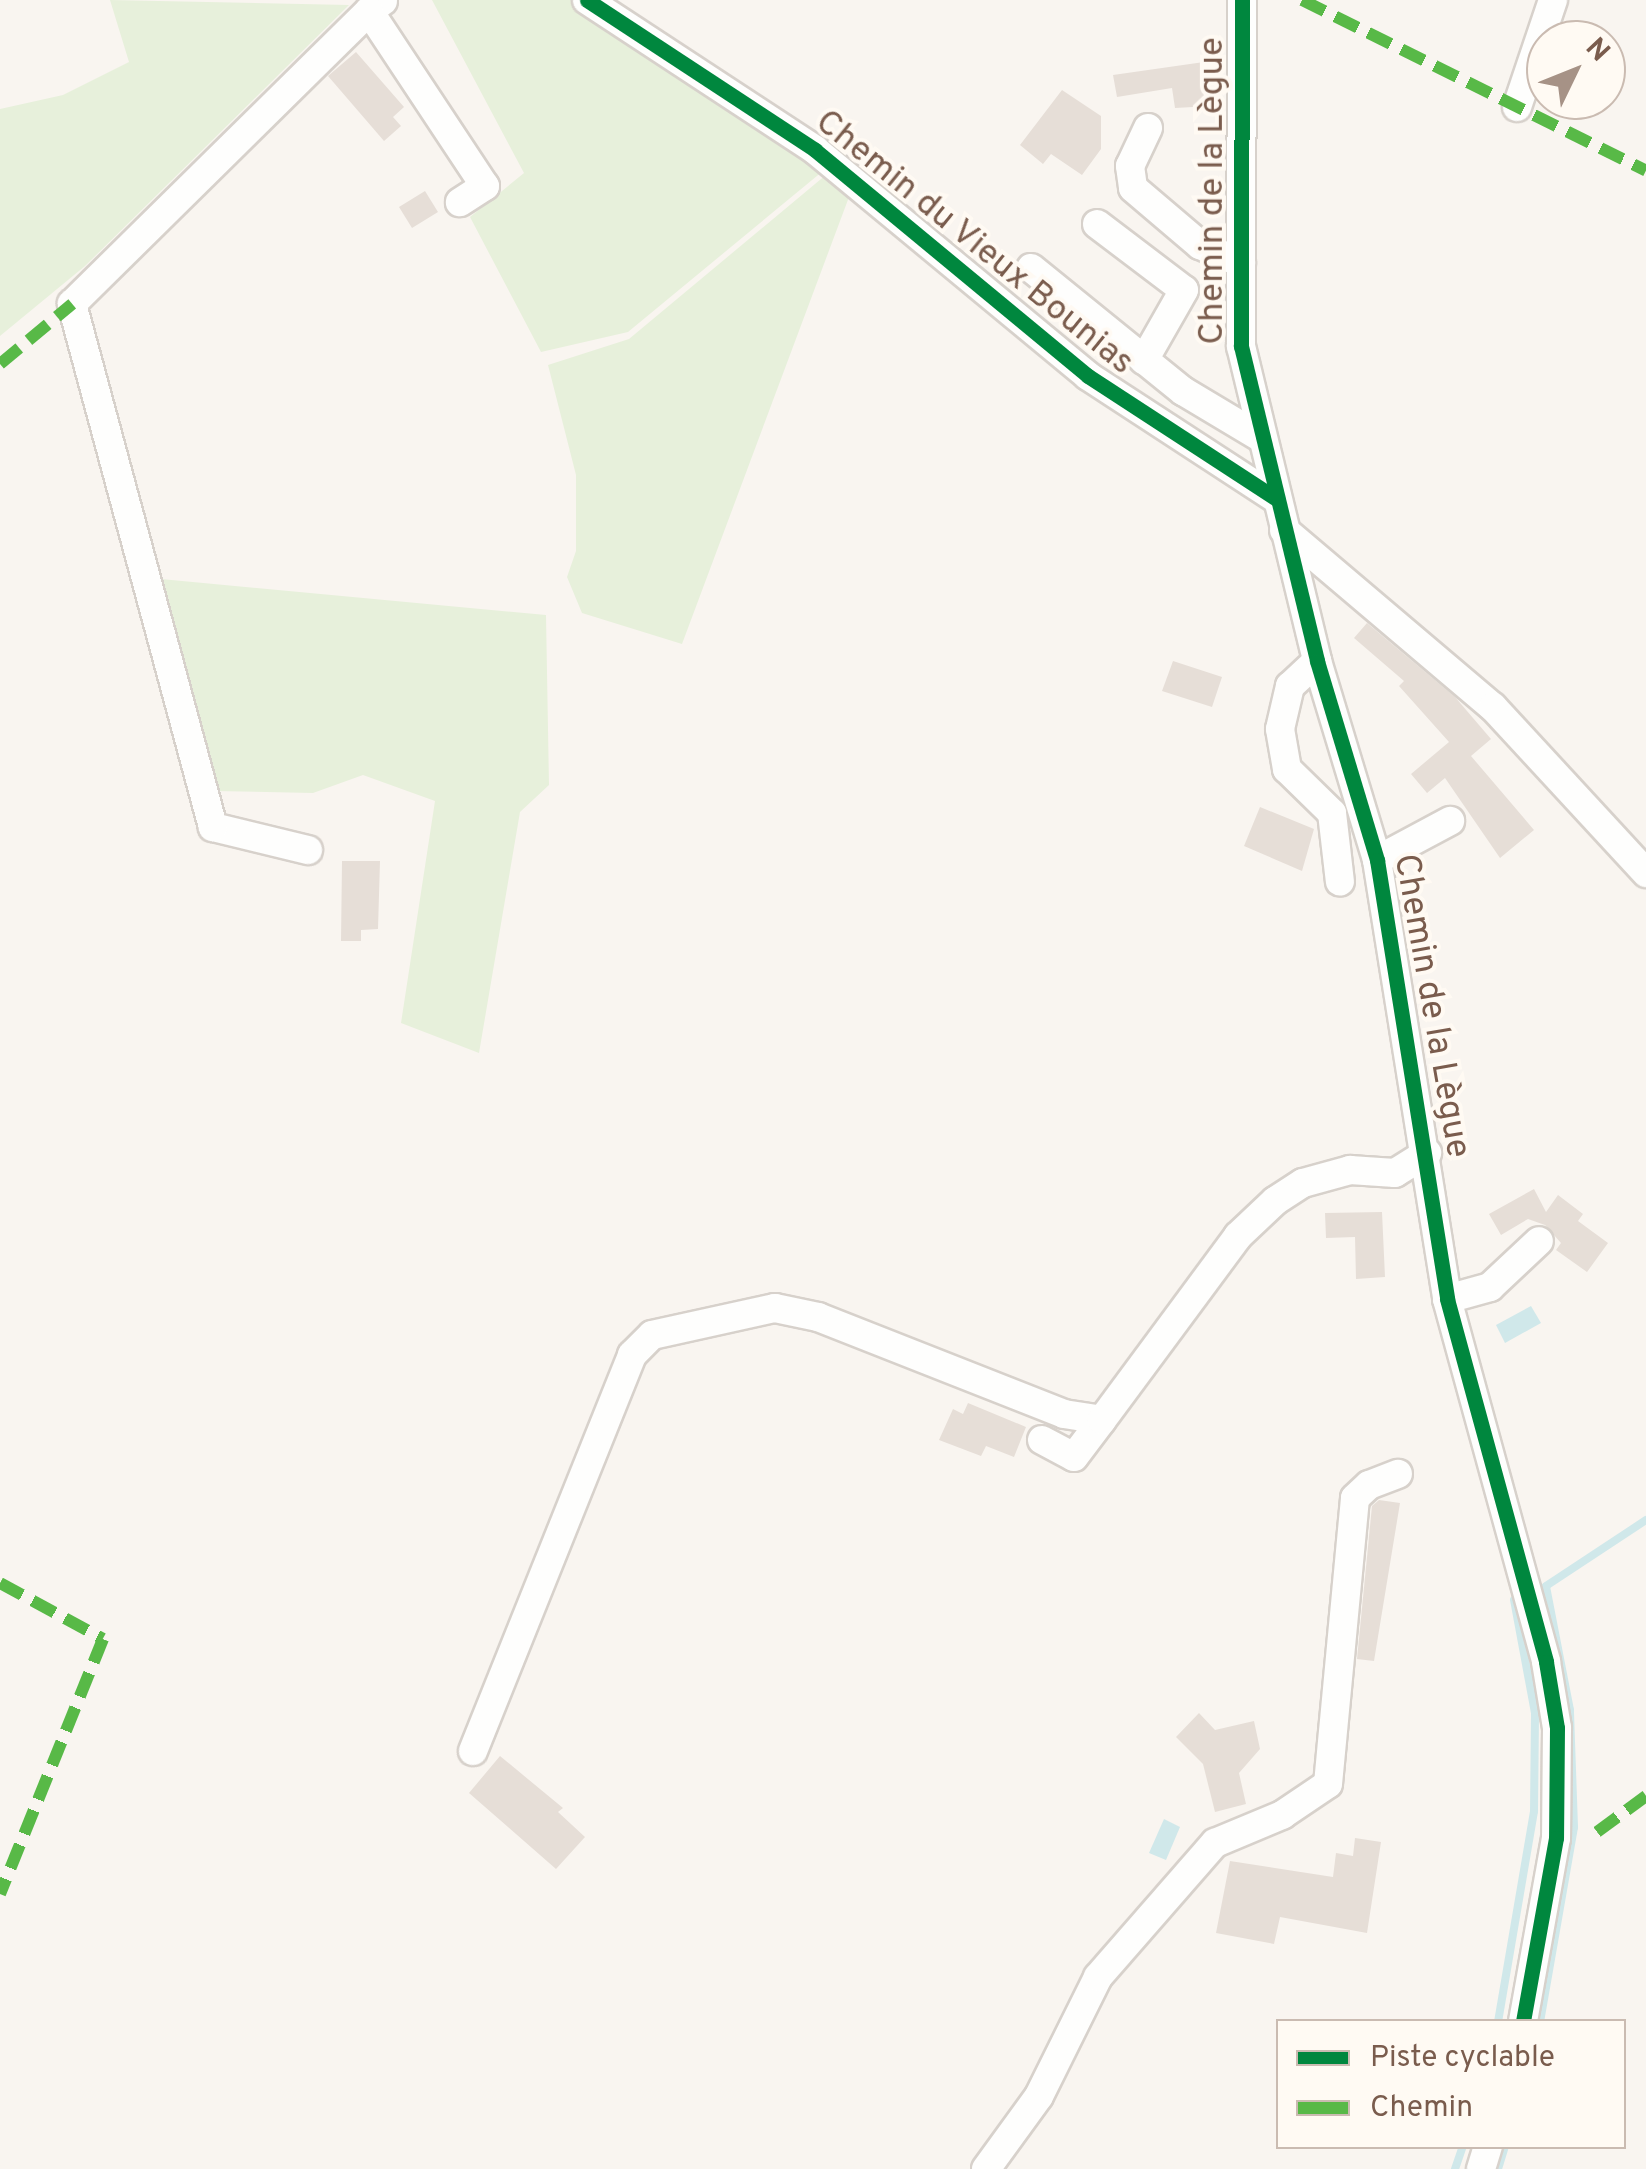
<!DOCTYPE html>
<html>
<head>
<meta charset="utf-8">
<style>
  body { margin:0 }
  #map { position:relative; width:1646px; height:2169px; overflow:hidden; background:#f9f5f0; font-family:Overpass,sans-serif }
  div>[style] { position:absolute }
  .green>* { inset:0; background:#e7f0db }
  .water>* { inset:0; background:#d0e8ea }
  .stream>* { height:8px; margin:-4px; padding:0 4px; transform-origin:4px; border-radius:4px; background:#d0e8ea }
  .building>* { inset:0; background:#e6ded7 }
  .roads { filter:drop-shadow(2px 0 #d7d1cb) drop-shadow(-2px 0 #d7d1cb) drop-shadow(0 2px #d7d1cb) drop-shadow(0 -2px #d7d1cb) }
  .minor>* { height:28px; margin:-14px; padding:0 14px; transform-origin:14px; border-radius:14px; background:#fefefd }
  .quiet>* { height:12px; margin-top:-6px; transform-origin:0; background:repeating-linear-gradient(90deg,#58b947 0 25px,transparent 0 37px) }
  .cycleway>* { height:15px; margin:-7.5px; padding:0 7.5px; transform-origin:7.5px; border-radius:7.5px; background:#00873e }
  span { translate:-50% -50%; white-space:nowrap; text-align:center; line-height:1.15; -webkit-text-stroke:8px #fffaf3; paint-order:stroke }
  .street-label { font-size:35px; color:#7a5c4d }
  .legend { position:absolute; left:1276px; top:2019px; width:350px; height:130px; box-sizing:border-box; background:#fffaf3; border:2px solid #cabbb1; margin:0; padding:12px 18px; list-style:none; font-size:30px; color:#7a5c4d }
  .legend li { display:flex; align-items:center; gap:20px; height:50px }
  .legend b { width:50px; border:2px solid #cabbb1 }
  .north { position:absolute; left:1526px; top:20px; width:100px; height:100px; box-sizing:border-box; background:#fffaf3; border:2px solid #cabbb1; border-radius:50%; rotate:47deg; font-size:28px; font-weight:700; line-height:40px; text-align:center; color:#7a5c4d }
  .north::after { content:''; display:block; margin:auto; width:35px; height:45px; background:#a69286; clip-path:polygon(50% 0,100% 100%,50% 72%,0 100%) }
</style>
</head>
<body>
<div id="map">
  <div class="green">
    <i style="clip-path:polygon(110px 0,349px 5px,85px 266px,0 336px,0 109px,63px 95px,129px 62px)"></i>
    <i style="clip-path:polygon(432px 0,572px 0,823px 171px,628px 332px,541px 352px,470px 217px,524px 173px)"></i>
    <i style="clip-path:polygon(827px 174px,849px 197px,682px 644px,582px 613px,567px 577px,576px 551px,576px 475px,548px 365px,629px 339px)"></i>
    <i style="clip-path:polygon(161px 579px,546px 615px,549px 785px,520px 812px,479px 1053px,401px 1023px,435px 801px,363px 775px,313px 793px,214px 791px)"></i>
  </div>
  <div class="water">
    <i style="clip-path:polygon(1531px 1306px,1541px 1323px,1505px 1343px,1496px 1325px)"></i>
    <i style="clip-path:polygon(1164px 1819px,1180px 1827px,1166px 1860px,1149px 1853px)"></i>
  </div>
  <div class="stream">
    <i style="left:1498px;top:2022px;width:214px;rotate:-80.3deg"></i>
    <i style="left:1534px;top:1811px;width:98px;rotate:-89.4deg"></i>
    <i style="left:1535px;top:1713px;width:115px;rotate:-100.5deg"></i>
    <i style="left:1540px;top:2022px;width:198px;rotate:-80.1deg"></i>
    <i style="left:1574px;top:1827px;width:117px;rotate:-92deg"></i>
    <i style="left:1570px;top:1710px;width:126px;rotate:-101deg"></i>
    <i style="left:1546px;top:1586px;width:120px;rotate:-33.4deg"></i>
    <i style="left:1455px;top:2169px;width:24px;rotate:-71deg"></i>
    <i style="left:1498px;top:2169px;width:24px;rotate:-73deg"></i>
  </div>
  <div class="building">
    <i style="clip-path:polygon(356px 52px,404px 107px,393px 117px,401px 126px,384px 141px,328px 76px)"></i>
    <i style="clip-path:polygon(1204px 62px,1211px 106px,1175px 108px,1172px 88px,1117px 97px,1113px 75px)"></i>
    <i style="clip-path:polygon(1062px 90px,1101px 116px,1101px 149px,1082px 175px,1051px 154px,1043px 164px,1020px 145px)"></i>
    <i style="clip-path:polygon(425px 191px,438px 212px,412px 228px,399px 207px)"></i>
    <i style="clip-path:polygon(1367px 623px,1455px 697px,1491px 739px,1471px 756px,1534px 830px,1500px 858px,1445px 778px,1427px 793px,1411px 774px,1449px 742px,1399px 686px,1404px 681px,1354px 638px)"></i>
    <i style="clip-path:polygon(1173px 661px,1222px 677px,1212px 707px,1162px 691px)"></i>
    <i style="clip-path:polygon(1260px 807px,1314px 829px,1302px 871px,1244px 846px)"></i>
    <i style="clip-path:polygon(342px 861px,380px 861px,378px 929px,361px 930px,361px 941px,341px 941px)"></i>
    <i style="clip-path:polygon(1534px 1189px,1546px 1212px,1558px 1195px,1583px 1214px,1578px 1221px,1608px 1243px,1587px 1272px,1556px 1250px,1561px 1243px,1545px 1225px,1528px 1219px,1501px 1235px,1489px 1214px)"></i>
    <i style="clip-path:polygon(1382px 1212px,1385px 1277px,1356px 1279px,1355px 1237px,1326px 1238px,1325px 1213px)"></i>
    <i style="clip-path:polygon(968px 1403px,1026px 1427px,1014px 1457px,986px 1446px,981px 1456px,939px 1440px,953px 1409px,963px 1414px)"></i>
    <i style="clip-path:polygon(1379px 1500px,1400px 1503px,1374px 1661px,1357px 1659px,1372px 1506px)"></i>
    <i style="clip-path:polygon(1199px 1713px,1215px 1730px,1254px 1721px,1260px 1749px,1239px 1773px,1246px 1804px,1215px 1812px,1203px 1764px,1176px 1737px)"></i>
    <i style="clip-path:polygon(500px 1756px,563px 1808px,558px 1812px,585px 1837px,556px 1869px,469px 1793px)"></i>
    <i style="clip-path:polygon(1355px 1838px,1381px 1842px,1367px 1933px,1280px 1917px,1274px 1944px,1216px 1933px,1230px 1861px,1333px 1877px,1336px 1853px,1353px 1856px)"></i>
  </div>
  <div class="roads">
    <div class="minor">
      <i style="left:587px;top:0;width:273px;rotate:33.3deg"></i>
      <i style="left:815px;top:150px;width:354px;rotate:39.6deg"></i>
      <i style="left:1088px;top:376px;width:223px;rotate:33.1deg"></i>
      <i style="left:1242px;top:0;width:346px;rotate:90.2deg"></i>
      <i style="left:1241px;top:346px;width:324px;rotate:76.4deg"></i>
      <i style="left:1317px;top:661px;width:208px;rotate:73.2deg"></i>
      <i style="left:1377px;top:860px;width:445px;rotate:80.9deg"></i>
      <i style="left:1447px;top:1299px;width:376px;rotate:74.7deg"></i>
      <i style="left:1546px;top:1662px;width:67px;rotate:80.5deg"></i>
      <i style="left:1557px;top:1728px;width:110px;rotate:90.5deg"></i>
      <i style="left:1556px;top:1838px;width:187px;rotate:100.2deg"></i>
      <i style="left:383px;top:1px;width:17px;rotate:144deg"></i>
      <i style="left:369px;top:11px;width:210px;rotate:56.5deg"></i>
      <i style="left:485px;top:186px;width:30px;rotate:147deg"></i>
      <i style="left:1517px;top:107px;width:113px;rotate:-71.4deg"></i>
      <i style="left:1148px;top:128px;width:42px;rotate:115.3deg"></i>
      <i style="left:1130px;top:166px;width:22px;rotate:82deg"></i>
      <i style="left:1133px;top:188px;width:88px;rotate:40.4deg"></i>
      <i style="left:1200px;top:245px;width:45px;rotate:23.7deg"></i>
      <i style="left:1097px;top:224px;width:109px;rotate:37.2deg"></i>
      <i style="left:1184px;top:290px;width:81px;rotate:119.7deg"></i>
      <i style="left:1031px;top:268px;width:196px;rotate:39deg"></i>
      <i style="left:1183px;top:391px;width:90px;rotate:30.9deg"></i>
      <i style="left:1284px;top:530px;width:274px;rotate:40.3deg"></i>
      <i style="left:1493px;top:707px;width:226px;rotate:47.3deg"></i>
      <i style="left:1317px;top:661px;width:37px;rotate:137deg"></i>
      <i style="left:1290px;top:686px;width:44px;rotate:103.1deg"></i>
      <i style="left:1280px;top:729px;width:41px;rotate:80.1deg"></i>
      <i style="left:1287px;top:769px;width:63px;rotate:44.4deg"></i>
      <i style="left:1332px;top:813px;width:69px;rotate:83.4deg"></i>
      <i style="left:308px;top:850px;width:98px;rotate:-166.4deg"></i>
      <i style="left:213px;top:827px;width:542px;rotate:-105.09deg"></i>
      <i style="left:72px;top:304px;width:417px;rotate:-44.6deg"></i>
      <i style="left:1377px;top:860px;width:83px;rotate:-28.1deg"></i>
      <i style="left:1447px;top:1299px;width:45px;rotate:-15.6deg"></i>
      <i style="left:1490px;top:1287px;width:67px;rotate:-43.2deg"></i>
      <i style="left:1042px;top:1440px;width:36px;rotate:28deg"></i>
      <i style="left:1074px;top:1457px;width:46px;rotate:-52.9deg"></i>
      <i style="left:473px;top:1751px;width:427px;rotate:-68.1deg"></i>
      <i style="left:632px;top:1355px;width:28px;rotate:-45deg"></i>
      <i style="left:652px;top:1335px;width:126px;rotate:-12.4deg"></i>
      <i style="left:775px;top:1308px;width:44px;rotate:11.8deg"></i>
      <i style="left:818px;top:1317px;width:264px;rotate:21.5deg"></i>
      <i style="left:1064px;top:1414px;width:38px;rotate:9deg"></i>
      <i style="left:1102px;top:1420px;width:229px;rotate:-53.5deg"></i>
      <i style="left:1238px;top:1236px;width:51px;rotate:-43.4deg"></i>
      <i style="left:1275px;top:1201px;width:33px;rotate:-33deg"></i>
      <i style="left:1303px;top:1183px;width:49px;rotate:-15.5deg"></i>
      <i style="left:1350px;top:1170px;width:45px;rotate:3.8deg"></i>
      <i style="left:1395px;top:1173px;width:38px;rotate:-32deg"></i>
      <i style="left:986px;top:2169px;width:90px;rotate:-54deg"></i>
      <i style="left:1039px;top:2096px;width:133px;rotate:-63.6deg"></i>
      <i style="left:1098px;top:1977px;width:178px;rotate:-48.9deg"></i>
      <i style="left:1215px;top:1843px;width:73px;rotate:-22.7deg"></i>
      <i style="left:1282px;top:1815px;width:55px;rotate:-34deg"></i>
      <i style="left:1328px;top:1784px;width:287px;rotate:-84.6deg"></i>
      <i style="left:1355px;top:1498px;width:19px;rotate:-43deg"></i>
      <i style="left:1369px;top:1485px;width:31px;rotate:-21deg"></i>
      <i style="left:1481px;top:2169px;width:24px;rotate:-73deg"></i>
    </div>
  </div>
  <div class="quiet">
    <i style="left:1302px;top:0;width:384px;rotate:26.4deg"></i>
    <i style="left:0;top:364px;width:94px;rotate:-39.8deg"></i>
    <i style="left:0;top:1583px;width:117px;rotate:28.5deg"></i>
    <i style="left:103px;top:1639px;width:275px;rotate:112deg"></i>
    <i style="left:1597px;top:1832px;width:61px;rotate:-36.3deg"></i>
  </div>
  <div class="cycleway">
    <i style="left:587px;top:0;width:273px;rotate:33.3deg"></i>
    <i style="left:815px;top:150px;width:354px;rotate:39.6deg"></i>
    <i style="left:1088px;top:376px;width:223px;rotate:33.1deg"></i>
    <i style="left:1242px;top:0;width:346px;rotate:90.2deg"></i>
    <i style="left:1241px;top:346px;width:324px;rotate:76.4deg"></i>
    <i style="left:1317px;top:661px;width:208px;rotate:73.2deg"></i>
    <i style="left:1377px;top:860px;width:445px;rotate:80.9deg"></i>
    <i style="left:1447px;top:1299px;width:376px;rotate:74.7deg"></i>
    <i style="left:1546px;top:1662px;width:67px;rotate:80.5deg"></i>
    <i style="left:1557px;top:1728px;width:110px;rotate:90.5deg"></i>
    <i style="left:1556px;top:1838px;width:187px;rotate:100.2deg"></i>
  </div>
  <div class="street-label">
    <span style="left:1213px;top:191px;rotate:-90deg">Chemin de la Lègue</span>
    <span style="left:974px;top:243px;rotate:39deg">Chemin du Vieux Bounias</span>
    <span style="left:1431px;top:1006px;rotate:80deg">Chemin de la Lègue</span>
  </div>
  <ul class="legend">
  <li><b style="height:12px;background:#00873e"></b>Piste cyclable</li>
  <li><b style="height:12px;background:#58b947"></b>Chemin</li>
  </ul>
  <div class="north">N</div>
</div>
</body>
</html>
